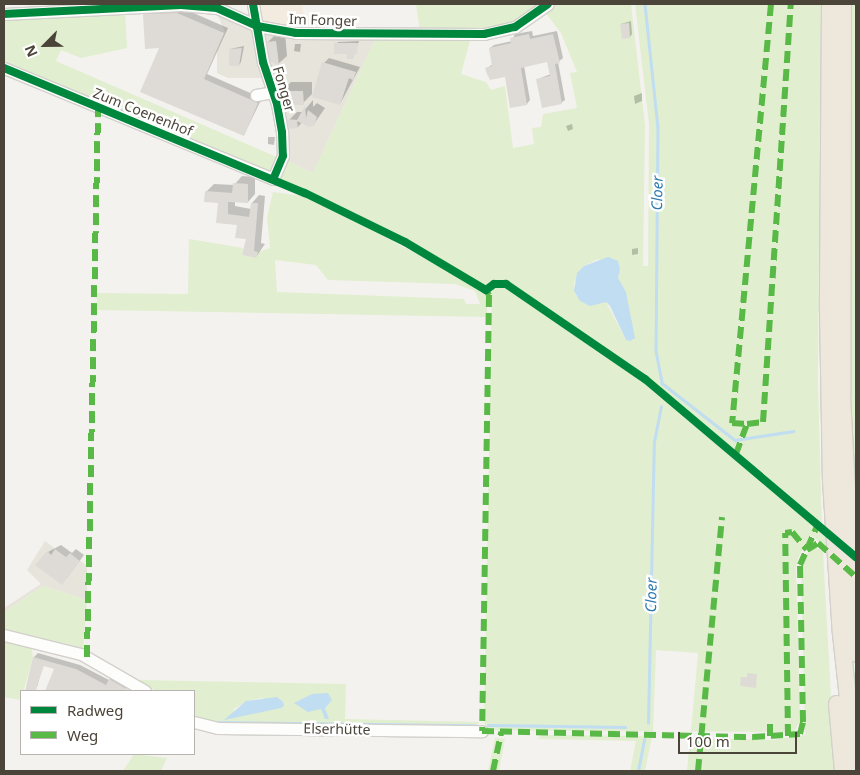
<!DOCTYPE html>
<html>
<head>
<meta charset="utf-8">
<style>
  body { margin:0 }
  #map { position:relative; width:860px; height:775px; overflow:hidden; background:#f4f2ee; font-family:"Noto Sans",sans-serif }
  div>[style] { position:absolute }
  .residential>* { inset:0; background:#e7e4dc }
  .commercial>* { inset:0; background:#f3ebdf }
  .green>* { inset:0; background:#e1eecf }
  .water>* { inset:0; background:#c0ddf1 }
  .shadow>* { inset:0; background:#0003 }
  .stream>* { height:2.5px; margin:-1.25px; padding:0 1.25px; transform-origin:1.25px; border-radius:1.25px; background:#c0ddf1 }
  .building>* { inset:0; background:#dedbd6 }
  .roads { filter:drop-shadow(1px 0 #d2d0cb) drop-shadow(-1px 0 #d2d0cb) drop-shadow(0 1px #d2d0cb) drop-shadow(0 -1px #d2d0cb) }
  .minor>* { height:11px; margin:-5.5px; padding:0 5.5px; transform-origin:5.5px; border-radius:5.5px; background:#fdfdfc }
  .highway>* { height:16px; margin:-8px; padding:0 8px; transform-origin:8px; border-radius:8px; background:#ede8db }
  .quiet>* { height:6px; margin-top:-3px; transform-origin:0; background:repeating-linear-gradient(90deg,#58b947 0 12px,transparent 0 18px) }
  .cycleway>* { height:8px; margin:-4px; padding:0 4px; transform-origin:4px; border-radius:4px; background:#00873e }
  span { translate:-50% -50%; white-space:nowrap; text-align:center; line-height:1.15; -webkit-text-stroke:5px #fff; paint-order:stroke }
  .street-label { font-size:14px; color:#4b4439 }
  .water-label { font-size:15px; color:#2e7ab2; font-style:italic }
  .frame { position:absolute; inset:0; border:5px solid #4b4439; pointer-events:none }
  .legend { position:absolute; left:20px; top:690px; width:175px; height:65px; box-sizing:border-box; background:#fff; border:1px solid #b7b4b0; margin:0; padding:6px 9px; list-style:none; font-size:15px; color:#4b4439 }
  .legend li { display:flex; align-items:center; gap:10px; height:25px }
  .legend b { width:25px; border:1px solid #b7b4b0 }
  .north { position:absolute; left:20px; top:20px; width:50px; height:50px; -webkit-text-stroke:4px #fff; paint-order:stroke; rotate:247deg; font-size:14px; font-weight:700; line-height:20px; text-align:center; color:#4b4439 }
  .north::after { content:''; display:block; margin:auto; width:18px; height:22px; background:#4b4439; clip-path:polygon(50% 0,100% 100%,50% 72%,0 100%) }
  .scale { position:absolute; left:678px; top:732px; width:119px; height:22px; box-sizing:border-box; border:2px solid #4b4439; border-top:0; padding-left:6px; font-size:15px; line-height:18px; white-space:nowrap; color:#4b4439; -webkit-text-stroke:4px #fff; paint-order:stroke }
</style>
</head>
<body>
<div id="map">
  <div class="residential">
    <i style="clip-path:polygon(216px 11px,251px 27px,255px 33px,266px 78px,228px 78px,217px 73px,217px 51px,225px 32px)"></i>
    <i style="clip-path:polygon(264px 33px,285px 37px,376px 37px,313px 173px,285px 160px,261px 37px)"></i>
    <i style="clip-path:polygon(45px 541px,66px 557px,70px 553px,87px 566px,87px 600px,43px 586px,4px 612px,4px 608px,41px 584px,27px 570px)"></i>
  </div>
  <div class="commercial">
    <i style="clip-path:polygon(259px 4px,302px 4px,306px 30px,263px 23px)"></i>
  </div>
  <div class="green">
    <i style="clip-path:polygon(416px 4px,542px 4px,520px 20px,493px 28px,420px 31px)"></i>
    <i style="clip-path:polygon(evenodd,555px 4px,631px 4px,645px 125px,643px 266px,648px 266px,649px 124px,635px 4px,821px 4px,818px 379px,822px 530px,856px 560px,856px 573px,811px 535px,799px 556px,796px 567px,800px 721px,794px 732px,487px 730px,484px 722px,492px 290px,383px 228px,278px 179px,285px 160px,313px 173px,376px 37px,471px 37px,461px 74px,486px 82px,491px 90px,505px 86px,513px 148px,534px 144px,532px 128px,541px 127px,543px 114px,577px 108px,570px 73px,577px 72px,561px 33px,545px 12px,555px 4px,598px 259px,620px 270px,618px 278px,628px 301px,626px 340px,606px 302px,576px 296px,574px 283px,584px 266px,598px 259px,555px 4px,656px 650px,698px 653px,691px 731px,653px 731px,656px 650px)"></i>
    <i style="clip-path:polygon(849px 4px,856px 4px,856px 507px,847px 364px)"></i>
    <i style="clip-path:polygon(125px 12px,127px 48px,81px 58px,61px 50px,56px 61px,279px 158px,272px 174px,4px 65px,4px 17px)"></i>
    <i style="clip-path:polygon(evenodd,273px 192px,302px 196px,322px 204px,449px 271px,483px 291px,487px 298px,487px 317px,97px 310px,97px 293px,188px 294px,189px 239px,243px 248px,242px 255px,256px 258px,258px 252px,270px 248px,267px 218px,273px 192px,275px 260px,316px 265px,328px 280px,455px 284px,475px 291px,480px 304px,466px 304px,464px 299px,277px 292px,275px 260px)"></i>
    <i style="clip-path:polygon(814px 547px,823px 551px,835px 771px,687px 771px,690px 738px,773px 740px,805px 735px,801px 567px,803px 557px)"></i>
    <i style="clip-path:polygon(43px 586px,87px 600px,83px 649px,4px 632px,4px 612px)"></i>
    <i style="clip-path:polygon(4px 639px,31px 645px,33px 657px,21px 700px,4px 697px)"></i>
    <i style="clip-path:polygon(evenodd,137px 680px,346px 684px,345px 719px,479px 722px,476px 728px,217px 725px,194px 719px,194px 691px,156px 691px,137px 680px,262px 698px,281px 708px,233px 717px,234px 709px,247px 701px,262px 698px)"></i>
    <i style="clip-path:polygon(541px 735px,637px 736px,652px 737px,645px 771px,630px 771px,636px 741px,538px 739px)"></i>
    <i style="clip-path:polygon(495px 738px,505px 739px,499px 771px,488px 771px)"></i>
    <i style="clip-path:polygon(134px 754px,167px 758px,161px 771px,123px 771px)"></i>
  </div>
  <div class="water">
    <i style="clip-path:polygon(608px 257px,618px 261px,620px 270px,618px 278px,626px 292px,635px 338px,630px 341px,626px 340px,610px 306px,606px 302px,590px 306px,580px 301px,574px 291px,577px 273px,584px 266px)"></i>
    <i style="clip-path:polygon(328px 693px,332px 700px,325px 708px,329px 719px,325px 719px,321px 709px,308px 712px,294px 703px,312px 694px)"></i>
    <i style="clip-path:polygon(277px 697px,283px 702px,284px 706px,281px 708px,224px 720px,246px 701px)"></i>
  </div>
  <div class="shadow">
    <i style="clip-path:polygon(182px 8px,228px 28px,207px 74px,262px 98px,244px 135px,161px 47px,144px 15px,149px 10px)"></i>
    <i style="clip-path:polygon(631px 21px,632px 34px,630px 37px,621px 24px)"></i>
    <i style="clip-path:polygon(532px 31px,533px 36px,557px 31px,563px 58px,558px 62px,565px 100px,561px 103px,538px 79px,551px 74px,548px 61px,524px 66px,530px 100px,527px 104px,506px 76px,487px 68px,493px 64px,490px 48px,494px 45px,512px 41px,515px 34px)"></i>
    <i style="clip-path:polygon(277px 33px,285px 33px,287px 56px,278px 64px,268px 42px)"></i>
    <i style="clip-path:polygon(359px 41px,353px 58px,336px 44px,338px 42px)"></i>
    <i style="clip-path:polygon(295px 44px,301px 44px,300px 52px,294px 51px)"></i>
    <i style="clip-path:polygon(244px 46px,241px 62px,239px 65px,230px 49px)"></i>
    <i style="clip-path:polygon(329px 58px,360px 67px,340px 104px,324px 63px)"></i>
    <i style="clip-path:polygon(291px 82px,312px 82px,312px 94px,303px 103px,282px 91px)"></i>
    <i style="clip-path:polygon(642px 93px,642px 101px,635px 104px,634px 96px)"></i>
    <i style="clip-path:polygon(313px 100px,313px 107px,317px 103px,325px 108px,314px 124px,303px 121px,298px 127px,289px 120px,297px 112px,303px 112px)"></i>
    <i style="clip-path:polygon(572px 124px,573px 129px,568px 131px,566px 126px)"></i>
    <i style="clip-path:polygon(268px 137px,275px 137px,274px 145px,268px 144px)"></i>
    <i style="clip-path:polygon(242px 176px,255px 177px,255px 194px,248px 202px,235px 201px,235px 206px,251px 209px,252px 203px,259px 195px,265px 196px,261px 243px,265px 244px,256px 257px,238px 224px,217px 222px,219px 202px,206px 192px,214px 184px,234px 185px)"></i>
    <i style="clip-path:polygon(638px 248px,638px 254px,632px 255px,632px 249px)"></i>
    <i style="clip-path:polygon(61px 545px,72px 553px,76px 549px,84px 555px,67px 578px,48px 552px)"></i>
    <i style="clip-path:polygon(38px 653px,80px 665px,109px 680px,114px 676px,129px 685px,125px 690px,129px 691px,46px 691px,55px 668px,43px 665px,36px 691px,40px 664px,34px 691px,26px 691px,34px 657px)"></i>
  </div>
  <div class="stream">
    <i style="left:645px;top:4px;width:124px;rotate:84deg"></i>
    <i style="left:658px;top:127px;width:224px;rotate:90.5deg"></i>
    <i style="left:656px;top:351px;width:33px;rotate:79deg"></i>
    <i style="left:662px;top:383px;width:93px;rotate:38deg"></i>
    <i style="left:735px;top:440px;width:59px;rotate:-8.8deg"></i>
    <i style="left:218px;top:722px;width:257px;rotate:0.7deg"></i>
    <i style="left:648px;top:723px;width:281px;rotate:-88.8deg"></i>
    <i style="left:654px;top:442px;width:36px;rotate:-79deg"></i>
    <i style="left:488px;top:725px;width:137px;rotate:0.8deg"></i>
    <i style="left:638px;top:771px;width:32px;rotate:-79deg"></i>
  </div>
  <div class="building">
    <i style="clip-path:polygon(177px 13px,224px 33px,204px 79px,258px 103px,244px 136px,140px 92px,159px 48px,145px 49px,143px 14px)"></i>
    <i style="clip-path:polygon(629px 23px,630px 38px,622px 39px,620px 24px)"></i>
    <i style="clip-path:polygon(529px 34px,530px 39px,553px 34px,560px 63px,555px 64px,562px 104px,542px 108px,536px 79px,550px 76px,547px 62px,521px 68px,527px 105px,510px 108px,505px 77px,490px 80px,487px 74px,485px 68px,492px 66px,489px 48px,511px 43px,510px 38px)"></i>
    <i style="clip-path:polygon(276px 41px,278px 56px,279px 66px,270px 61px,267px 42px)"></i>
    <i style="clip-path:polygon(334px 43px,358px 43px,357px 54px,354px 54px,354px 59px,347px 59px,347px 54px,334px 54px)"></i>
    <i style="clip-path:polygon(242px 48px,239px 66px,229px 66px,229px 49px)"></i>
    <i style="clip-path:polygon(322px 62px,356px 72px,353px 80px,349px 78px,340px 105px,312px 97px)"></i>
    <i style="clip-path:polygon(281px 91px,303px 91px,304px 105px,285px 105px)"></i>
    <i style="clip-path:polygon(305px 106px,306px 118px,308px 110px,317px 117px,314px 126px,309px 127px,297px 121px,298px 128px,289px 129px,287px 119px,297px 120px)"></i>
    <i style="clip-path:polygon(233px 183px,248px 184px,248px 203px,228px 202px,228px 214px,249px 217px,251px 203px,258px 203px,254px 251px,258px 252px,256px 258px,242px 255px,246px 239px,235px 238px,237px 225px,216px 223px,218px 203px,204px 202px,205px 191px,232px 193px)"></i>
    <i style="clip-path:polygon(55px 549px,66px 557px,70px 553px,80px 561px,62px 585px,35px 565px,47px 551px,51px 555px)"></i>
    <i style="clip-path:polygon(33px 657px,76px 669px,106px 685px,109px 679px,130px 691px,45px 691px,54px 669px,44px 666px,35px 691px,25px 691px)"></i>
    <i style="clip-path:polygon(747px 673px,757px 674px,756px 688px,740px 686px,741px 677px,747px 677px)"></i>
  </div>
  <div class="roads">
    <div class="minor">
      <i style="left:4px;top:14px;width:177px;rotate:-2.9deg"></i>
      <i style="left:181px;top:5px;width:36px;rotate:5deg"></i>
      <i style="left:217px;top:8px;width:44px;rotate:24.2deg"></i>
      <i style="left:257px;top:26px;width:40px;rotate:10deg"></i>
      <i style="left:296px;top:33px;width:188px;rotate:0.3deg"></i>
      <i style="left:484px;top:34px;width:32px;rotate:-13deg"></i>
      <i style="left:515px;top:27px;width:40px;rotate:-34.9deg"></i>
      <i style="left:4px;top:68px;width:291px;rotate:22.4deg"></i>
      <i style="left:273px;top:179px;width:25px;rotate:-67deg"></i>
      <i style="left:283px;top:156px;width:24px;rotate:-92deg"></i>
      <i style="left:282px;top:132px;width:28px;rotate:-100deg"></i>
      <i style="left:277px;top:104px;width:44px;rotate:-108.4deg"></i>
      <i style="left:263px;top:62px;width:59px;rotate:-99.8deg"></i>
      <i style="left:256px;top:95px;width:17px;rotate:-10deg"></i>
      <i style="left:4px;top:635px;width:79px;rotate:13.9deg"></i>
      <i style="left:81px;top:654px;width:74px;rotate:30deg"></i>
      <i style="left:194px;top:722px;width:25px;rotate:14deg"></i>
      <i style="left:218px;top:728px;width:264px;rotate:0.7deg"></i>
    </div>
    <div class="highway">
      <i style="left:830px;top:4px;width:307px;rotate:90.4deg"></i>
      <i style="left:828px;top:311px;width:170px;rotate:89deg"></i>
      <i style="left:831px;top:481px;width:153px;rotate:86.3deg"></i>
      <i style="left:841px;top:634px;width:138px;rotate:83.8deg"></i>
      <i style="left:843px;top:4px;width:393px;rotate:90.1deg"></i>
      <i style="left:842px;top:397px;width:257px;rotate:86.9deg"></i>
      <i style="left:837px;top:704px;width:67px;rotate:84.9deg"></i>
    </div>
  </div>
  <div class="quiet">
    <i style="left:771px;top:4px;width:421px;rotate:95.3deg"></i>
    <i style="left:732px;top:423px;width:15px;rotate:4deg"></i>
    <i style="left:747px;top:424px;width:16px;rotate:-7deg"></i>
    <i style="left:763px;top:422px;width:419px;rotate:-86.2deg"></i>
    <i style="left:484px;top:288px;width:9px;rotate:54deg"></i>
    <i style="left:489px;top:295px;width:436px;rotate:90.9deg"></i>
    <i style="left:482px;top:731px;width:271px;rotate:1.3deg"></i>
    <i style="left:753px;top:737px;width:47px;rotate:-3.7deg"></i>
    <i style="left:800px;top:734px;width:12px;rotate:-76deg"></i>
    <i style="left:803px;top:722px;width:157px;rotate:-91.1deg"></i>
    <i style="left:800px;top:565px;width:45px;rotate:-66.3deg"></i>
    <i style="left:736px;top:454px;width:32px;rotate:-70deg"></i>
    <i style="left:807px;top:550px;width:13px;rotate:-32deg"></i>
    <i style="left:818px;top:543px;width:51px;rotate:41.8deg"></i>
    <i style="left:87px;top:657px;width:549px;rotate:-88.85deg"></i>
    <i style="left:770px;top:736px;width:16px;rotate:-90deg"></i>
    <i style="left:788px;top:736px;width:203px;rotate:-90.8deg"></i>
    <i style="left:785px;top:533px;width:7px;rotate:-8deg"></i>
    <i style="left:792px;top:532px;width:23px;rotate:50deg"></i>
    <i style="left:493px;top:771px;width:40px;rotate:-78deg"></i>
    <i style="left:698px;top:771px;width:255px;rotate:-84.6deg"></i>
  </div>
  <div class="cycleway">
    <i style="left:253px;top:4px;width:59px;rotate:80.2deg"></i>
    <i style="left:263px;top:62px;width:44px;rotate:71.6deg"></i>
    <i style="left:277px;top:104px;width:28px;rotate:80deg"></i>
    <i style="left:282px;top:132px;width:24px;rotate:88deg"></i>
    <i style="left:283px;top:156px;width:25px;rotate:113deg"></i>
    <i style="left:4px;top:14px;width:177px;rotate:-2.9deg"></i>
    <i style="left:181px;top:5px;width:36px;rotate:5deg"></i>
    <i style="left:217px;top:8px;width:44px;rotate:24.2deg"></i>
    <i style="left:257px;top:26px;width:40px;rotate:10deg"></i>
    <i style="left:296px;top:33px;width:188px;rotate:0.3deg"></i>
    <i style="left:484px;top:34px;width:32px;rotate:-13deg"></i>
    <i style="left:515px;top:27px;width:40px;rotate:-34.9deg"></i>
    <i style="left:4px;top:68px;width:326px;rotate:22.6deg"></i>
    <i style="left:305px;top:193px;width:111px;rotate:26.1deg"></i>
    <i style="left:405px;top:242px;width:94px;rotate:30.7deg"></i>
    <i style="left:486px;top:290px;width:10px;rotate:-37deg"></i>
    <i style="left:494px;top:284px;width:12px"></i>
    <i style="left:506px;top:284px;width:168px;rotate:34.4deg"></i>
    <i style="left:645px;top:379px;width:276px;rotate:40.2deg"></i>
  </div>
  <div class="street-label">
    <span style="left:323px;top:20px;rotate:2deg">Im Fonger</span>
    <span style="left:284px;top:89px;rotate:74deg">Fonger</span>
    <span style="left:143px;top:112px;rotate:22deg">Zum Coenenhof</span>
    <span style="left:337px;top:729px;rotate:1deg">Elserhütte</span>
  </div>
  <div class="water-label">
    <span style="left:657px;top:193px;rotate:-89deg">Cloer</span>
    <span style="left:651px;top:595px;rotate:-89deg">Cloer</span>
  </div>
  <div class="frame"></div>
  <ul class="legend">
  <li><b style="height:6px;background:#00873e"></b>Radweg</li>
  <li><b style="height:6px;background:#58b947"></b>Weg</li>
  </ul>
  <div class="north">N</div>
  <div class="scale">100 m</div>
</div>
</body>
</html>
